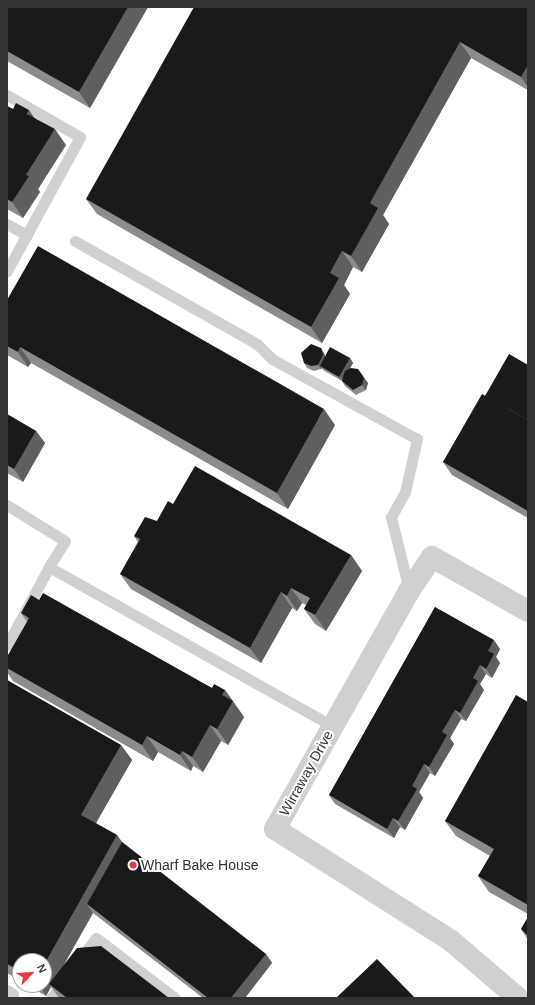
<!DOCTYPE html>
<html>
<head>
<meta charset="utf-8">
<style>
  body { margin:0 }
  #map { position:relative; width:535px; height:1005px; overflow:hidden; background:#fff; font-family:Helvetica,sans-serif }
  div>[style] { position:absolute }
  .lane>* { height:11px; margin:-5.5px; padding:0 5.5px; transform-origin:5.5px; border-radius:5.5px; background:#d0d0d0 }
  .street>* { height:22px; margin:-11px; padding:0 11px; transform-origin:11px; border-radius:11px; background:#d0d0d0 }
  .wall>* { inset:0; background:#8c8c8c }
  .shaded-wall>* { inset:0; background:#5f5f5f }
  .building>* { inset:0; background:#1a1a1a }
  .dots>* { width:11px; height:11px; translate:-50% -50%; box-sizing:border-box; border:2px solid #fff; border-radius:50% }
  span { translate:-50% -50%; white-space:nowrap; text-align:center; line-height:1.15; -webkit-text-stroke:4px #fff; paint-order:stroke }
  .street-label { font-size:14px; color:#333 }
  .poi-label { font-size:14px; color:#333 }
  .left { translate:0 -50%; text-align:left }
  .frame { position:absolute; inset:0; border:8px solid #333; pointer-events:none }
  .north { position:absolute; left:12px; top:953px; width:40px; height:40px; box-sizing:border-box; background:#fff; border:1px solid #adadad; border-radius:50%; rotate:65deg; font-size:11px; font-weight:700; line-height:16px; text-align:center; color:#333 }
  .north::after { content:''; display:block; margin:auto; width:14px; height:18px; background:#e63946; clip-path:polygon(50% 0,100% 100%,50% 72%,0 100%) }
</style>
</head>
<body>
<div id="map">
  <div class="lane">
    <i style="left:7px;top:95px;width:84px;rotate:29.9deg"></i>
    <i style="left:80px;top:137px;width:153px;rotate:118.6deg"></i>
    <i style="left:7px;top:224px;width:23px;rotate:29deg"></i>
    <i style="left:75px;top:241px;width:209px;rotate:29.5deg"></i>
    <i style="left:257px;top:344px;width:21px;rotate:45deg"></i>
    <i style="left:272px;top:359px;width:166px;rotate:28.9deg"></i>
    <i style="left:417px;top:439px;width:54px;rotate:102.8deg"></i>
    <i style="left:405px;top:492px;width:29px;rotate:119deg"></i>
    <i style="left:391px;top:517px;width:75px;rotate:76.1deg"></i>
    <i style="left:7px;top:505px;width:68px;rotate:31.8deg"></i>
    <i style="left:65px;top:541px;width:31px;rotate:122deg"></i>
    <i style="left:7px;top:645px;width:89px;rotate:-61.7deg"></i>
    <i style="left:49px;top:567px;width:325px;rotate:29.3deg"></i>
    <i style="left:80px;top:959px;width:26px;rotate:-53deg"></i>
    <i style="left:96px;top:938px;width:99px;rotate:37.2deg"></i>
    <i style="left:7px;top:990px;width:7px;rotate:34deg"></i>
    <i style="left:13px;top:994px;width:4px;rotate:117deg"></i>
    <i style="left:51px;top:998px;width:21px;rotate:-53deg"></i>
  </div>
  <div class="street">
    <i style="left:518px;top:998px;width:89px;rotate:-139.5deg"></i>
    <i style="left:450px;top:940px;width:207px;rotate:-147.6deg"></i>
    <i style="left:275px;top:829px;width:273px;rotate:-60.6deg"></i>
    <i style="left:409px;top:591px;width:41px;rotate:-55.9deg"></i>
    <i style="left:432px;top:557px;width:110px;rotate:29.4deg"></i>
  </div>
  <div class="wall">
    <i style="clip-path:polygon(7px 7px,148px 7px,90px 108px,7px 61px)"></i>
    <i style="clip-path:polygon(528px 7px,528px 90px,471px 58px,383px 215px,389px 224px,362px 272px,353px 267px,344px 285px,350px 294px,322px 343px,97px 214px,86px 199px)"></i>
    <i style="clip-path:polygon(7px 106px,13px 109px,35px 118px,66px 145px,38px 189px,40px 192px,23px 218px,7px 209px)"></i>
    <i style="clip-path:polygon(7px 300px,335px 425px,288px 509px,31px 363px,28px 367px,7px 355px)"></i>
    <i style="clip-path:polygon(324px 353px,325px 356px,350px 358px,353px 363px,350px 368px,368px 383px,366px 390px,356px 395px,345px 386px,342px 381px,323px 370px,322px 368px,321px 369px,314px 371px,307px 368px,304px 363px)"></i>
    <i style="clip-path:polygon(528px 365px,528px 518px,452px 475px,443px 462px,485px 396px)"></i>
    <i style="clip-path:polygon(7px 414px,36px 431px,45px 443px,23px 482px,7px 473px)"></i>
    <i style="clip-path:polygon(173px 504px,351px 555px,362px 571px,326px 631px,315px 624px,304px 609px,306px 605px,302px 603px,297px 611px,292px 608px,261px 663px,131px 589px,120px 574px,138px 542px,134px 536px,157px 521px)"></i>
    <i style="clip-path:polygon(39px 600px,212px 688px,225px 690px,244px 717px,228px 745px,221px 741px,203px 772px,193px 766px,191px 771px,158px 752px,153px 761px,13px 681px,7px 672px,7px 657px,27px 622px,21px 613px)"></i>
    <i style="clip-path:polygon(435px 607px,500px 649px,496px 657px,500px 663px,492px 678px,486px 674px,480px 684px,484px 690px,466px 721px,461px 719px,454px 730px,450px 738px,454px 744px,435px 776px,430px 773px,419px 792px,423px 798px,405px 830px,400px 827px,394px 838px,335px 804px,329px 795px)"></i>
    <i style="clip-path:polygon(7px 680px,121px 745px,132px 760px,96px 823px,117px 835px,122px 842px,266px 954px,272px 963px,245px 998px,203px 998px,93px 913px,64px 964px,169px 998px,59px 998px,51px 987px,46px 996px,27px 985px,44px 985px,20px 961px,20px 981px,7px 973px)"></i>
    <i style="clip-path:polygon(528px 702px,528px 914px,489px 892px,478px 876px,490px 856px,456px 836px,445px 821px)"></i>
    <i style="clip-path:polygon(528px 917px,528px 940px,521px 929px)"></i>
  </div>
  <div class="shaded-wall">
    <i style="clip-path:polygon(128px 7px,148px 7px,90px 108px,79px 92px)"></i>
    <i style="clip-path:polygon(460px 42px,471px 58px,383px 215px,389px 224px,362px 272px,351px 256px,370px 203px)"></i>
    <i style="clip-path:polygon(528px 65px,528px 87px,521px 77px)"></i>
    <i style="clip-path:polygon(29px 110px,40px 126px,27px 114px)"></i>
    <i style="clip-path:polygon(55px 129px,66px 145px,38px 189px,40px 192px,23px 218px,12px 202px,26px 175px)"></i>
    <i style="clip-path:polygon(342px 251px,353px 267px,344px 285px,350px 294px,322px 343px,311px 327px,330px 273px)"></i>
    <i style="clip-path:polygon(20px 347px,31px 363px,28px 367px,18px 352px)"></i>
    <i style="clip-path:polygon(321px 348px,324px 353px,326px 360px,320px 366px,322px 368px,321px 369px,318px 365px)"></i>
    <i style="clip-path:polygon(350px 358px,353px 363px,343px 381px,339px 377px)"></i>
    <i style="clip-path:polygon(358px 369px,368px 383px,366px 390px,362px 385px)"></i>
    <i style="clip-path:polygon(324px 409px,335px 425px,288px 509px,277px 493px)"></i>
    <i style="clip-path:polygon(36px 431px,45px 443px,23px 482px,14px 469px)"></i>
    <i style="clip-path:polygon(351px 555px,362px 571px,326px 631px,315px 615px)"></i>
    <i style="clip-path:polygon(291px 588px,302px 603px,297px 611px,287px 596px)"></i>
    <i style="clip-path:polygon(281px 592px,292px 608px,261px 663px,250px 648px)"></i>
    <i style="clip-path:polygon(494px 640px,500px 649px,496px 657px,500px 663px,492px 678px,486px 669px,488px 651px)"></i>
    <i style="clip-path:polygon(480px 665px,486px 674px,480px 684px,484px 690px,466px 721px,460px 713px,473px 678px)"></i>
    <i style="clip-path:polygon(225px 690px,244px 717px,228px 745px,217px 729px,222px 695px)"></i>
    <i style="clip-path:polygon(455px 710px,461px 719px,450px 738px,454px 744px,435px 776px,429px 767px,442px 732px)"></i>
    <i style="clip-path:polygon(210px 725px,221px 741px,203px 772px,192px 757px)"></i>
    <i style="clip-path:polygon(147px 736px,158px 752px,153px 761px,142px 745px)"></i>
    <i style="clip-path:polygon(121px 745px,132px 760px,92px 830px,81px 815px)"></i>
    <i style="clip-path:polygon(182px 751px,193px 766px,191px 771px,180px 755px)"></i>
    <i style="clip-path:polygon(424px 764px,430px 773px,419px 792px,423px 798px,405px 830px,398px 821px,412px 786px)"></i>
    <i style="clip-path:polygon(393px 818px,400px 827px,394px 838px,387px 829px)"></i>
    <i style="clip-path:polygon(117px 835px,128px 851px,87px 904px,93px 913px,52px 986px,49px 984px,51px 987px,46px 996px,39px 985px,44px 985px,44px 965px)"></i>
    <i style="clip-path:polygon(266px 954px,272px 963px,245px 998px,231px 998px)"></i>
  </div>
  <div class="building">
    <i style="clip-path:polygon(7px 7px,128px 7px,79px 92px,7px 51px)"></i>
    <i style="clip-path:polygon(194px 7px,528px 7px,528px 65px,521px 77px,460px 42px,370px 203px,378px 208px,351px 256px,342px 251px,330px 273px,339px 278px,311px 327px,86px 199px)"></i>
    <i style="clip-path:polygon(16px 103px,29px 110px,27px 114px,55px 129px,26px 175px,29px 176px,12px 202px,7px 199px,7px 106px,13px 109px)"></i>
    <i style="clip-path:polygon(38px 246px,324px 409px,277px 493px,20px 347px,18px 352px,7px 346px,7px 300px)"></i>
    <i style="clip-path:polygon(311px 344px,321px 348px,323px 355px,318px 365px,311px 366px,304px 363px,301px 353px)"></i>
    <i style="clip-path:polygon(330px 347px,350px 358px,339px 377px,320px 366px)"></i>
    <i style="clip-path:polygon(509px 354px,528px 365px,528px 420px,485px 396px)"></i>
    <i style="clip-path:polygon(351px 368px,358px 369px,364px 378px,362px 385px,353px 390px,342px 381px,345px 371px)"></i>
    <i style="clip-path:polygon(482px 394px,528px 420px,528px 511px,443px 462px)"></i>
    <i style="clip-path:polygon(7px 414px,36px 431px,14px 469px,7px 465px)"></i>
    <i style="clip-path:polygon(195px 466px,351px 555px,315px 615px,304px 609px,310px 598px,291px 588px,287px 596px,281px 592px,250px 648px,120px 574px,140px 539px,134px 536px,145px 517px,157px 521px,168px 501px,173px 504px)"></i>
    <i style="clip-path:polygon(43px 593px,212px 688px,214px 684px,225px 690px,222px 695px,233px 701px,217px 729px,210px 725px,192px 757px,182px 751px,180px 755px,147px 736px,142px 745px,7px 668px,7px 657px,29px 618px,21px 613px,31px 595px,39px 600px)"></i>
    <i style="clip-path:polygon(435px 607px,494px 640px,488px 651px,494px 654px,486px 669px,480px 665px,473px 678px,478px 681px,460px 713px,455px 710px,442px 732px,447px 735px,429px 767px,424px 764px,412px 786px,417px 789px,398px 821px,393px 818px,387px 829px,329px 795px)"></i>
    <i style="clip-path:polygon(7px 680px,121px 745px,81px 815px,117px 835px,44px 965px,44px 961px,20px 961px,20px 971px,7px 964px)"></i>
    <i style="clip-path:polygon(516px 695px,528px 702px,528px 905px,478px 876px,494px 849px,445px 821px)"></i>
    <i style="clip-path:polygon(122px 842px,266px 954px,231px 998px,208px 998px,87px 904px)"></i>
    <i style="clip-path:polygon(528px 917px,528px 936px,521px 929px)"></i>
    <i style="clip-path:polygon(101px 946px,169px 998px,67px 998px,49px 984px,77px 948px)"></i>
    <i style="clip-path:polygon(377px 959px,415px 998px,336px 998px)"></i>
  </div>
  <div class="dots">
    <i style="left:133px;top:865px;background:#e63946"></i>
  </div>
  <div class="street-label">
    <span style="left:306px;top:773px;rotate:-61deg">Wirraway Drive</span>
  </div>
  <div class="poi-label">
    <span class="left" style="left:141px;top:865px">Wharf Bake House</span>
  </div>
  <div class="frame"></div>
  <div class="north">N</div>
</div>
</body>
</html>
